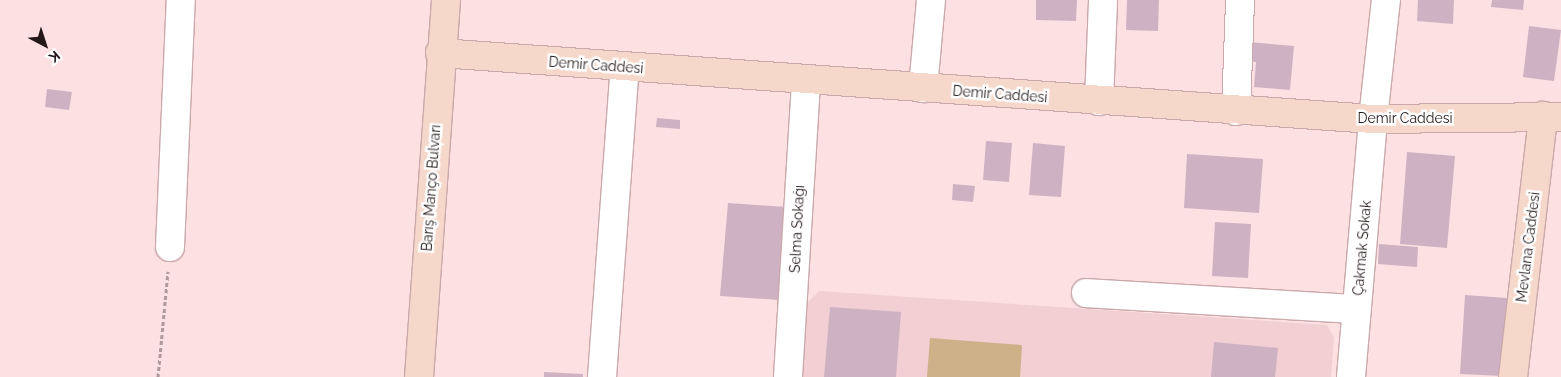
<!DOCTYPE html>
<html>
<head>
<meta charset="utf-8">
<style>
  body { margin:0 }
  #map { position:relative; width:1561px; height:377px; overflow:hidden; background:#fce0e2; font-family:Raleway,sans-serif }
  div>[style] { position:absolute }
  .built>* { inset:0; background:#f1cfd2 }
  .green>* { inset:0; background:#ccb189 }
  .building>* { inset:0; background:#ceb2c3 }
  .path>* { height:3px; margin-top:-1.5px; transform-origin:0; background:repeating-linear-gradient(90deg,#af999b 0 4px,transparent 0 6.5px) }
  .roads { filter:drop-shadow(1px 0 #caa8ab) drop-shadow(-1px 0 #caa8ab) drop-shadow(0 1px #caa8ab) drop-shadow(0 -1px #caa8ab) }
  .street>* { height:28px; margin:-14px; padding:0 14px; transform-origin:14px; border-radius:14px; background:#fff }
  .secondary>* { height:28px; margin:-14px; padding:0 14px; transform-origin:14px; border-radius:14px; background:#f5d8ca }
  span { translate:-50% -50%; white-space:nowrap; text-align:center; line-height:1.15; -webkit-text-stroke:5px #fff; paint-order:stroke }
  .street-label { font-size:14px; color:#241819 }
  .north { position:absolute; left:20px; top:20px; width:50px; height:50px; -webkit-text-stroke:4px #fff; paint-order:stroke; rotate:140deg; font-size:14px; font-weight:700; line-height:20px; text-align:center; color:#241819 }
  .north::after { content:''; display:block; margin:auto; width:18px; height:22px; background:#241819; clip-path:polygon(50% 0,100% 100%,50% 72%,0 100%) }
</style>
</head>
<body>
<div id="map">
  <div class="built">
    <i style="clip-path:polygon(819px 291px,1327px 325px,1334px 338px,1331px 377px,802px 377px,808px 302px)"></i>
  </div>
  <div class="green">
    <i style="clip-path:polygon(930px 338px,1022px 345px,1020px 377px,927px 377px)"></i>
  </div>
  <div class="building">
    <i style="clip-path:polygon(1036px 0,1077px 0,1076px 21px,1036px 20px)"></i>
    <i style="clip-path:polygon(1127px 0,1159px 0,1158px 31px,1126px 30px)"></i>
    <i style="clip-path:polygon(1418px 0,1454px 0,1453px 24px,1417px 21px)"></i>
    <i style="clip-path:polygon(1492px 0,1524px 0,1523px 10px,1491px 7px)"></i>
    <i style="clip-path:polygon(1529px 26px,1561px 30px,1554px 81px,1523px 77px)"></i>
    <i style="clip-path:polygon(1248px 42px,1294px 46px,1290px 90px,1254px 87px,1256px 62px,1246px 61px)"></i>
    <i style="clip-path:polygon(47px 89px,72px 92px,69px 110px,45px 107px)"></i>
    <i style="clip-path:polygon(657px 118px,680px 120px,680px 129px,656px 127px)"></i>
    <i style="clip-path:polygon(986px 141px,1012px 143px,1009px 182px,983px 180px)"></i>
    <i style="clip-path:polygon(1033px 143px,1065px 146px,1061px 197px,1029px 195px)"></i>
    <i style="clip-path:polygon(1407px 152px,1455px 156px,1447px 248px,1400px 244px)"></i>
    <i style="clip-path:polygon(1187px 154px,1263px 159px,1259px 213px,1184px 208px)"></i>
    <i style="clip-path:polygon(953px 184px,975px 186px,973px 202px,952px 200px)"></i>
    <i style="clip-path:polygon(728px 203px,786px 207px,779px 300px,720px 296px)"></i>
    <i style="clip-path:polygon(1215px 222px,1251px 224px,1248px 278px,1212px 276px)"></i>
    <i style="clip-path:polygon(1379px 244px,1418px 247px,1417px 267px,1378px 264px)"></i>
    <i style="clip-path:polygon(1465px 295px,1507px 298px,1502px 376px,1460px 374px)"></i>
    <i style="clip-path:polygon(830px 307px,901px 312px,896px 377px,824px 377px)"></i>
    <i style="clip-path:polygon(1214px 342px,1278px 348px,1275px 377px,1211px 377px)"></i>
    <i style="clip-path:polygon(544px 372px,583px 374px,583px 377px,544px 377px)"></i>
  </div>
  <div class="path">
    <i style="left:158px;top:377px;width:106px;rotate:-84.6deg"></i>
  </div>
  <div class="roads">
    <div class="street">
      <i style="left:923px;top:88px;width:88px;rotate:-84.8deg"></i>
      <i style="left:1099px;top:101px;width:101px;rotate:-87.7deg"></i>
      <i style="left:1236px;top:111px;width:111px;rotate:-87.9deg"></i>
      <i style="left:170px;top:247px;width:247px;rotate:-87.5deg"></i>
      <i style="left:1086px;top:293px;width:271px;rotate:3.4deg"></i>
      <i style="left:602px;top:377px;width:311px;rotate:-85.8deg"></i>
      <i style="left:788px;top:377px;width:298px;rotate:-86.5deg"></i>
      <i style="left:1351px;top:377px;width:259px;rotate:-85.1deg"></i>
      <i style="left:1373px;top:119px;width:120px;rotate:-83.8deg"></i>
    </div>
    <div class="secondary">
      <i style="left:440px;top:53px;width:935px;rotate:4.05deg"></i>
      <i style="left:1373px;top:119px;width:188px;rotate:-0.6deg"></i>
      <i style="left:419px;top:377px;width:378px;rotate:-85.9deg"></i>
      <i style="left:1513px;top:377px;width:263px;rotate:-83.4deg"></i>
    </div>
  </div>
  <div class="street-label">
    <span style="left:596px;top:65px;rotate:4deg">Demir Caddesi</span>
    <span style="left:1000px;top:94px;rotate:4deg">Demir Caddesi</span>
    <span style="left:1405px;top:118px">Demir Caddesi</span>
    <span style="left:431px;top:188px;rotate:-86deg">Barış Manço Bulvarı</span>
    <span style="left:797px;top:229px;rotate:-87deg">Selma Sokağı</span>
    <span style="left:1528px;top:247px;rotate:-83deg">Mevlana Caddesi</span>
    <span style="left:1362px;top:248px;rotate:-85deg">Çakmak Sokak</span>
  </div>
  <div class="north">K</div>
</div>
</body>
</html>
